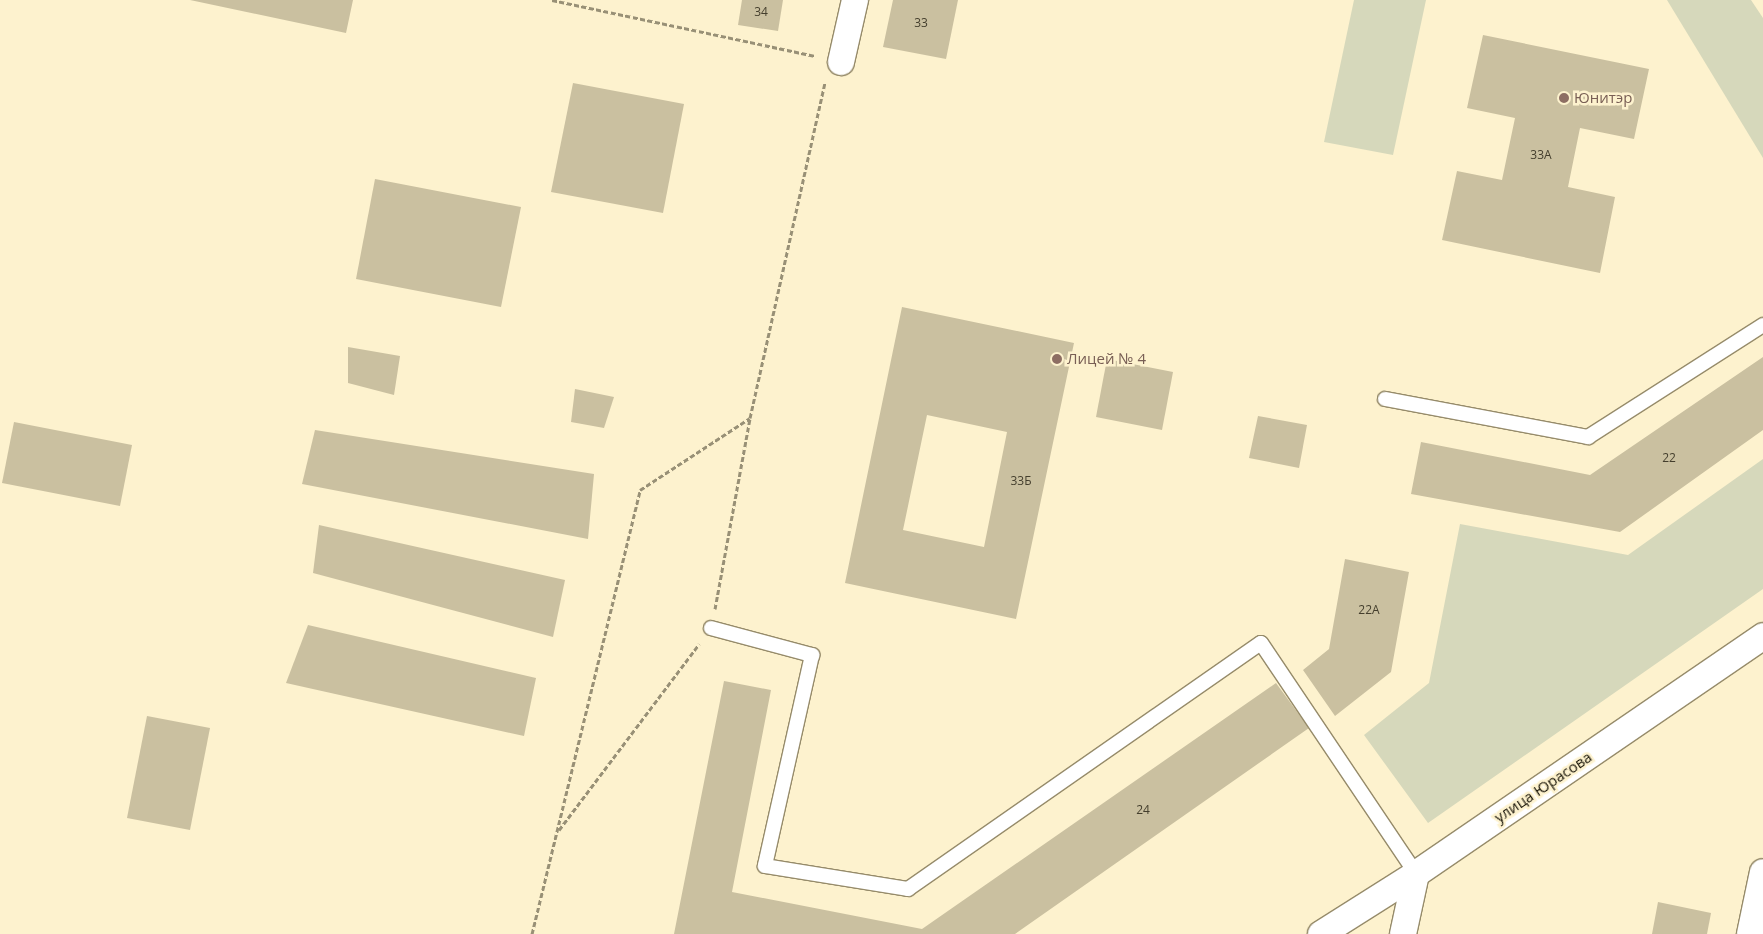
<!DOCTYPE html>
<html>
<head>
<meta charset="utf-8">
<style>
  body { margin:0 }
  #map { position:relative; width:1763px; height:934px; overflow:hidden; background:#fdf2ce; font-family:"Open Sans",sans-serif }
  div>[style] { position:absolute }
  .green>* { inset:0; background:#d6d8bb }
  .building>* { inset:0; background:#cac0a0 }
  .path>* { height:3px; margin-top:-1.5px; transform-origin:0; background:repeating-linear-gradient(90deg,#989076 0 5px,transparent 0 7.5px) }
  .roads { filter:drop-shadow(1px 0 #968b6a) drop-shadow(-1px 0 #968b6a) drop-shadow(0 1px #968b6a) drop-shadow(0 -1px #968b6a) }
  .service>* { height:14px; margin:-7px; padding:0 7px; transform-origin:7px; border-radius:7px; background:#fff }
  .minor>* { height:26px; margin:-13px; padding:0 13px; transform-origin:13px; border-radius:13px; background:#fff }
  .dots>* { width:14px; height:14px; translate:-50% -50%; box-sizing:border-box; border:2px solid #fdf2ce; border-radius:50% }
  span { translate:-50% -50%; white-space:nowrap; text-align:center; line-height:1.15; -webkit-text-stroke:5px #fdf2ce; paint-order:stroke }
  .number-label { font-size:12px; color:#443e2d }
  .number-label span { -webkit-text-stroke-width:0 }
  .education-label { font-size:15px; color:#785e54 }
  .left { translate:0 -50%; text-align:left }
  .street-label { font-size:15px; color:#171307 }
</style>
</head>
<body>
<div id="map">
  <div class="green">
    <i style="clip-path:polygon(1354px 0,1426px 0,1393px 155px,1324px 142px)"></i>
    <i style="clip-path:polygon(1667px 0,1751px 0,1763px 18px,1763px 158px)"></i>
    <i style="clip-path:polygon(1763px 459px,1763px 589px,1428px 823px,1364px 735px,1429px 683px,1460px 524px,1628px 555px)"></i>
  </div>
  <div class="building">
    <i style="clip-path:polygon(190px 0,353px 0,346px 33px)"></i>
    <i style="clip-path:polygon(742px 0,783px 0,778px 31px,738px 25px)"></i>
    <i style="clip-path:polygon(893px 0,958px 0,946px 59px,883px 47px)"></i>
    <i style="clip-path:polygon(1483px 35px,1649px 69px,1634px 139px,1580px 128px,1568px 187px,1615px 197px,1600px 273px,1442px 240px,1457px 171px,1502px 180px,1515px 118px,1467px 108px)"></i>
    <i style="clip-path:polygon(573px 83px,684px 104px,663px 213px,551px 192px)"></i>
    <i style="clip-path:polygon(375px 179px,521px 207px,501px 307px,356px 279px)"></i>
    <i style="clip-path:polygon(evenodd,902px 307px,1074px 343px,1016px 619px,845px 583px,902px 307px,927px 415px,1007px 432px,984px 547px,903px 530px,927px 415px)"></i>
    <i style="clip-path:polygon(348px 347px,400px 356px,394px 395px,348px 383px)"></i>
    <i style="clip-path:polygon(1763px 357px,1763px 430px,1620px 532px,1411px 494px,1421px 442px,1590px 475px)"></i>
    <i style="clip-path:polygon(1107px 359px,1173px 372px,1162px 430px,1096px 417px)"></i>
    <i style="clip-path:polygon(575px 389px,614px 397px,604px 428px,571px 422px)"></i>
    <i style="clip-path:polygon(1258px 416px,1307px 425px,1299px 468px,1249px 458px)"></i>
    <i style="clip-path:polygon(14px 422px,132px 445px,120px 506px,2px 483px)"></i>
    <i style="clip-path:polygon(315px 430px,594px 474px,588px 539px,302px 484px)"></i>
    <i style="clip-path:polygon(319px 525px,565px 580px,553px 637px,313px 573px)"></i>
    <i style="clip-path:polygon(1345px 559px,1409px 572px,1391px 672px,1335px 716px,1303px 670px,1329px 649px)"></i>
    <i style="clip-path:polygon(308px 625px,536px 678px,524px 736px,286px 683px)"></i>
    <i style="clip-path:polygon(724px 681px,771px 690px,732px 892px,922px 929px,1276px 683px,1309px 728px,1015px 934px,674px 934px)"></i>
    <i style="clip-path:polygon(147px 716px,210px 728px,190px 830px,127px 818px)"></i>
    <i style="clip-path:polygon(1658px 902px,1711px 913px,1707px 934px,1652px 934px)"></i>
  </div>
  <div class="path">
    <i style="left:552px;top:0;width:269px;rotate:12deg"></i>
    <i style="left:715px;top:609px;width:193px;rotate:-79.6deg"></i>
    <i style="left:559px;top:830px;width:233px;rotate:-53deg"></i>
    <i style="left:532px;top:934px;width:457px;rotate:-76.3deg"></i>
    <i style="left:640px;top:490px;width:131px;rotate:-33.2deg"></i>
    <i style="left:750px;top:418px;width:344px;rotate:-77.4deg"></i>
  </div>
  <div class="roads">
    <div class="service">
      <i style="left:1385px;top:399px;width:207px;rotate:10.6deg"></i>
      <i style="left:1588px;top:437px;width:208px;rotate:-32.6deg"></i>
      <i style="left:711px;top:628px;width:105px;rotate:15deg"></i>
      <i style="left:812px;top:655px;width:216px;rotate:102.6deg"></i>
      <i style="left:765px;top:866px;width:145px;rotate:9.1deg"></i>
      <i style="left:908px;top:889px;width:430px;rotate:-34.9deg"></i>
      <i style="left:1261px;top:643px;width:278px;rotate:56.1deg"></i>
    </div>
    <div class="minor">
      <i style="left:841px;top:62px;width:64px;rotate:-77.3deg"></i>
      <i style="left:1321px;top:934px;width:112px;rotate:-32.3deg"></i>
      <i style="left:1416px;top:874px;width:421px;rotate:-34.4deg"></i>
      <i style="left:1403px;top:934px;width:61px;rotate:-77.8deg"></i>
      <i style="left:1750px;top:934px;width:63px;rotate:-78.2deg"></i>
    </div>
  </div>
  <div class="dots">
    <i style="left:1564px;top:98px;background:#8d6e63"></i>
    <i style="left:1057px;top:359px;background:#8d6e63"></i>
  </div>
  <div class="number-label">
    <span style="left:761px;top:12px">34</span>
    <span style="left:921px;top:23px">33</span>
    <span style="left:1541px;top:155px">33А</span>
    <span style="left:1669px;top:458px">22</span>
    <span style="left:1021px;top:481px">33Б</span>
    <span style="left:1369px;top:610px">22А</span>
    <span style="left:1143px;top:810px">24</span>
  </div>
  <div class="education-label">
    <span class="left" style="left:1574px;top:98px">Юнитэр</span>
    <span class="left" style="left:1067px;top:359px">Лицей № 4</span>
  </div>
  <div class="street-label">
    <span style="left:1543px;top:787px;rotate:-34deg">улица Юрасова</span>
  </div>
</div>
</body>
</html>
